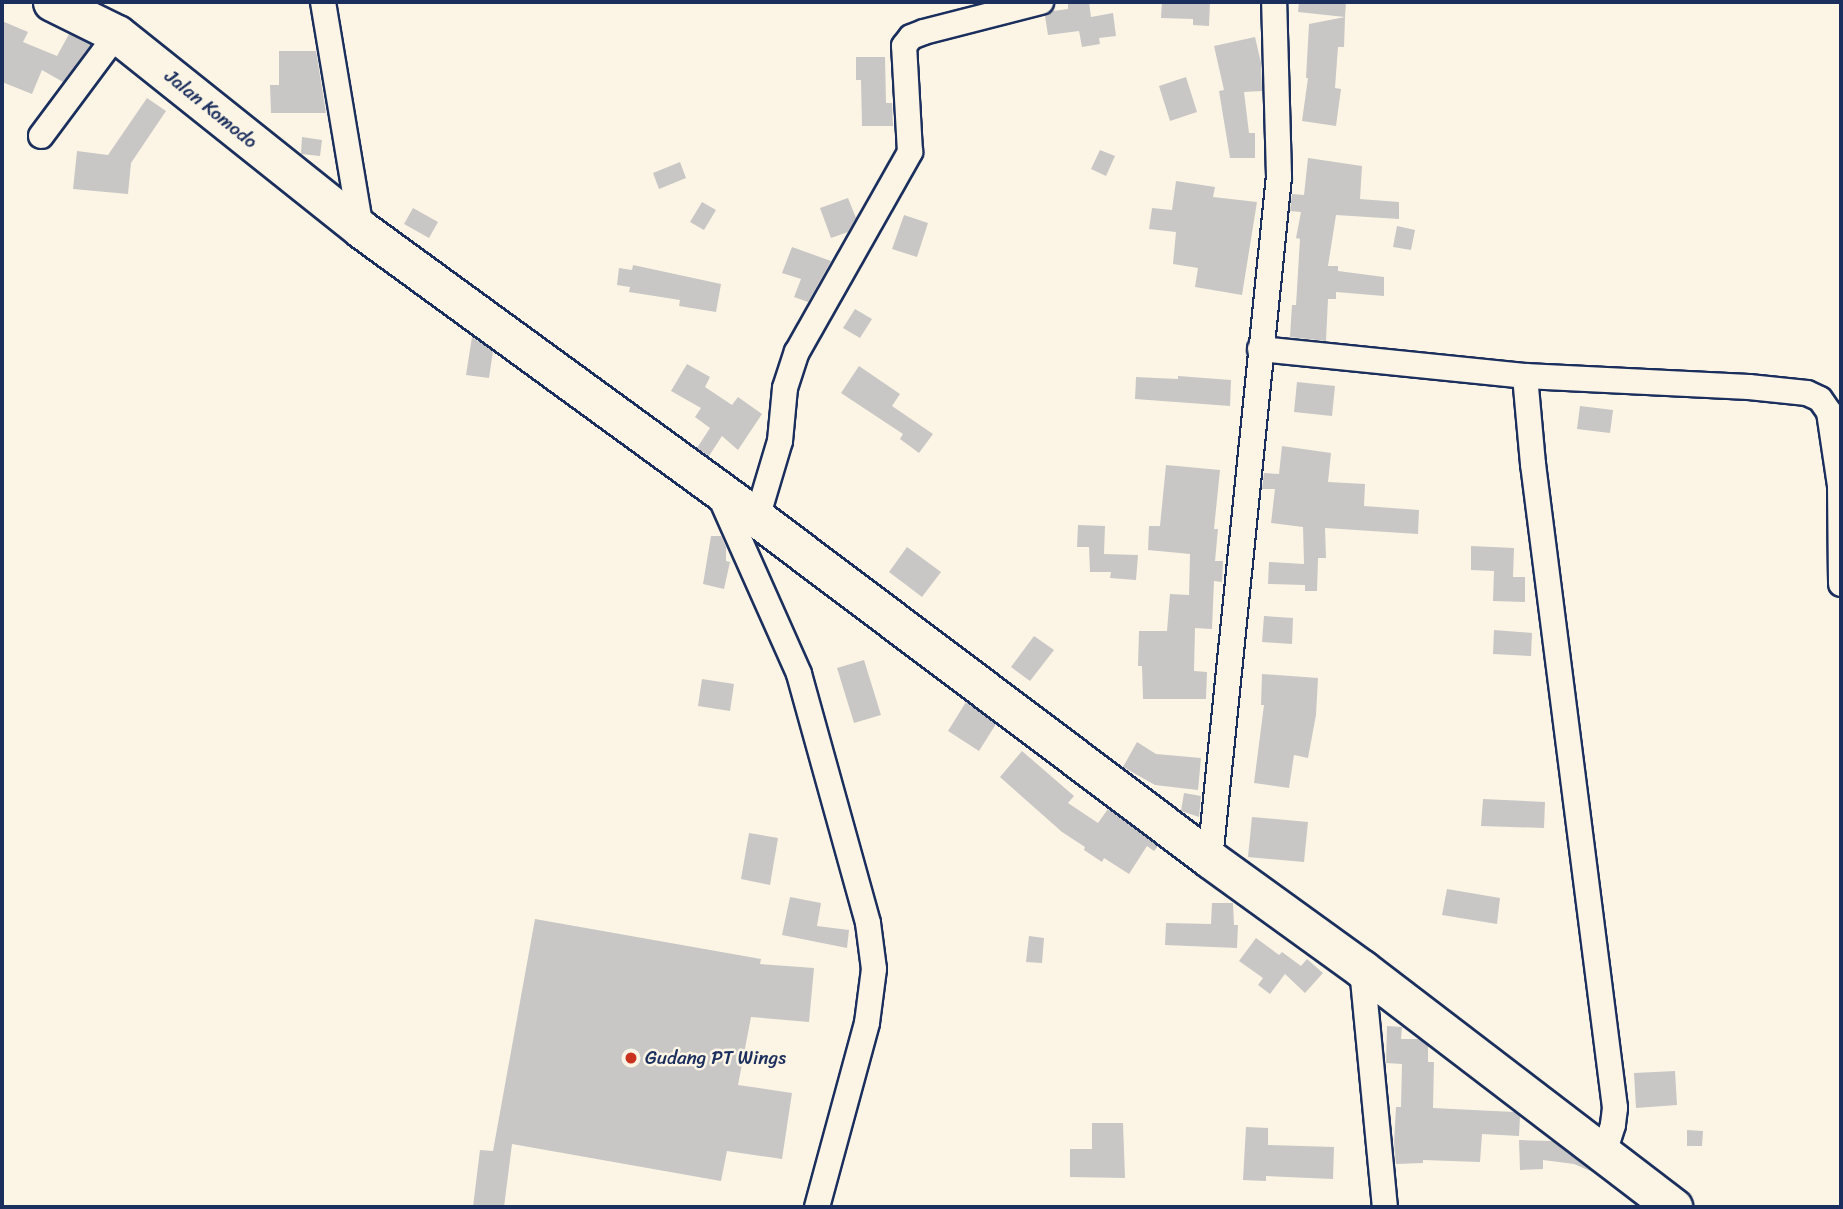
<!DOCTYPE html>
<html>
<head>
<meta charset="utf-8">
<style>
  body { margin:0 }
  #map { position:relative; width:1843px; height:1209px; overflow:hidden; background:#fcf5e5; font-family:Sriracha,sans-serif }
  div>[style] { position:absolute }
  .building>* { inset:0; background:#c8c7c6 }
  .roads { filter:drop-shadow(2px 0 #1b2f5e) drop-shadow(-2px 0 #1b2f5e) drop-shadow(0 2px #1b2f5e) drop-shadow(0 -2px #1b2f5e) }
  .minor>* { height:24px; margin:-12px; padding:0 12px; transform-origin:12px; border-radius:12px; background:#fcf5e5 }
  .highway>* { height:37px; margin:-18.5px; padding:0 18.5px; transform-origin:18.5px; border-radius:18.5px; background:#fcf5e5 }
  .dots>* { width:19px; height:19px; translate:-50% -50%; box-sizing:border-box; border:4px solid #fcf5e5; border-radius:50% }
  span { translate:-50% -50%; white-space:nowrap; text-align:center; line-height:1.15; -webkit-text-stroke:5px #fcf5e5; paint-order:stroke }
  .street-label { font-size:19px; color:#1b2f5e }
  .poi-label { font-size:19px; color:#1b2f5e }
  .left { translate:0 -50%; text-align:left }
  .frame { position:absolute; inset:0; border:4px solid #1b2f5e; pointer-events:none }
</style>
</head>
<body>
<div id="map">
  <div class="building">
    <i style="clip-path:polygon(1068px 2px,1089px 2px,1091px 17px,1113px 13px,1116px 36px,1099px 38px,1100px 44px,1082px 47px,1079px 31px,1048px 35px,1045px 16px,1053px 11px,1068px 9px)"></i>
    <i style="clip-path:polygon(1162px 2px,1210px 2px,1209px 26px,1193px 25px,1193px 19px,1161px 18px)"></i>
    <i style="clip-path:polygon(1299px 2px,1346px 2px,1345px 17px,1298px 12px)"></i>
    <i style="clip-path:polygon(1345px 17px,1344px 47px,1338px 47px,1335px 88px,1341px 89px,1336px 126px,1302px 121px,1308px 78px,1306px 78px,1309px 24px)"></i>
    <i style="clip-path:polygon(2px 21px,28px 32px,23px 42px,57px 56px,69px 34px,91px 44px,63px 82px,42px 70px,32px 94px,2px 82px)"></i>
    <i style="clip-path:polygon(1255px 37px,1261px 63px,1262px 91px,1244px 92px,1249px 133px,1255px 133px,1255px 158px,1230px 158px,1219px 91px,1224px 90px,1214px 46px)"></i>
    <i style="clip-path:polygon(279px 51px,316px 51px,326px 113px,271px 113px,270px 85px,279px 85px)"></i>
    <i style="clip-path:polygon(856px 57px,885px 57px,886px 103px,892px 103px,893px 126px,862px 126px,861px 80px,856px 80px)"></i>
    <i style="clip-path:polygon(1186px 77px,1197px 112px,1170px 121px,1159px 86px)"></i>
    <i style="clip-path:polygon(147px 98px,166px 111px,131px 163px,128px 194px,73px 189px,77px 151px,108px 155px)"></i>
    <i style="clip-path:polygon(302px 137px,322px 140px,320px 156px,301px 154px)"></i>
    <i style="clip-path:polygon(1100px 150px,1115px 156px,1106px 176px,1091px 169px)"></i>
    <i style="clip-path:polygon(1308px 158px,1362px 166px,1360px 199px,1399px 202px,1399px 219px,1336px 215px,1328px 266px,1338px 266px,1338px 271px,1384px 277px,1384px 296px,1336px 292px,1336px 299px,1328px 299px,1326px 341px,1290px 337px,1292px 305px,1296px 305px,1300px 239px,1296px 238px,1301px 212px,1290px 211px,1292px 194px,1304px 195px)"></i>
    <i style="clip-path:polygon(680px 162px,686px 178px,659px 189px,653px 173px)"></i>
    <i style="clip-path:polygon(1176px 181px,1215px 187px,1213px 197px,1257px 202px,1242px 295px,1195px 287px,1198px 268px,1173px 264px,1176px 232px,1149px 229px,1152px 208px,1172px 210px)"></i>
    <i style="clip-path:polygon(848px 198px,856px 218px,848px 232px,831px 238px,820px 208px)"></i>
    <i style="clip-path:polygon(702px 202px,716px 210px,704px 230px,690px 222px)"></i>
    <i style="clip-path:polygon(413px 208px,438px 222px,429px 238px,404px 224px)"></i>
    <i style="clip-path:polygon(904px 215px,928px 223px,917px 257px,892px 249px)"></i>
    <i style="clip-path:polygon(1397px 226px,1415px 230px,1411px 250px,1393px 247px)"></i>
    <i style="clip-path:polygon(792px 247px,831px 261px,808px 302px,794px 297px,801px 279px,782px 273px)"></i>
    <i style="clip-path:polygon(633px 265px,721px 284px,716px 312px,679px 306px,680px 300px,629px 292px,630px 287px,617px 285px,619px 268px,632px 270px)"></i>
    <i style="clip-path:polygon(855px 309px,872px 319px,860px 338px,843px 328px)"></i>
    <i style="clip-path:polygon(472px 337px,493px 351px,489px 378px,466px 375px)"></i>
    <i style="clip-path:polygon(687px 364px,710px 377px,705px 387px,732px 405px,738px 397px,762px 414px,738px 450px,722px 436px,709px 456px,697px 448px,710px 428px,695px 417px,701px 408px,671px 391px)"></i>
    <i style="clip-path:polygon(859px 366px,900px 394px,892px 406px,933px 434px,919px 453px,900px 439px,903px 434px,841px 393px)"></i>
    <i style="clip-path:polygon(1178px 376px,1231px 380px,1230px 406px,1135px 399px,1136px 377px,1178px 379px)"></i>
    <i style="clip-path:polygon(1297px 382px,1335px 386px,1332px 416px,1294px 412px)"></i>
    <i style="clip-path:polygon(1580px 406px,1613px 410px,1610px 433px,1577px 429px)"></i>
    <i style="clip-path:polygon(1282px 446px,1331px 453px,1328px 482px,1365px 484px,1364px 506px,1419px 510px,1418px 534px,1325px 528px,1326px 558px,1318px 558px,1317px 591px,1305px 591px,1305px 585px,1268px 584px,1269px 562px,1304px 564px,1303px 527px,1271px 523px,1275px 489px,1262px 489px,1264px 473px,1279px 474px)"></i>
    <i style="clip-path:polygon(1166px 465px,1220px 470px,1214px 529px,1218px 529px,1215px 561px,1223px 561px,1222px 582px,1214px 581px,1212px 629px,1195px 628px,1194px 671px,1207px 672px,1206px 699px,1143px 699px,1142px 666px,1138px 666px,1139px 631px,1167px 631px,1170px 594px,1189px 595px,1190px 554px,1148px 550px,1149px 526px,1160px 526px)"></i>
    <i style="clip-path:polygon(1078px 525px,1105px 526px,1104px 554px,1138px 555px,1136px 580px,1110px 578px,1111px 572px,1090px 572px,1089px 547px,1077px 547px)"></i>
    <i style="clip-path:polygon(711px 536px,721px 536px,726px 547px,726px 561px,730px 562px,724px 589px,703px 584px)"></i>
    <i style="clip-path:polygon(1471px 546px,1514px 548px,1513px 577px,1525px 577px,1525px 602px,1493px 601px,1494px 571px,1471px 570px)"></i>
    <i style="clip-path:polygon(907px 547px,941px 572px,922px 597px,889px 572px)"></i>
    <i style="clip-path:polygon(1264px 616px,1293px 618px,1292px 644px,1262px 642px)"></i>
    <i style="clip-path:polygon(1494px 630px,1532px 633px,1531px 656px,1493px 654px)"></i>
    <i style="clip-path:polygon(1034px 636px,1054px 650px,1030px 681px,1011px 667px)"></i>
    <i style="clip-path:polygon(864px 660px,881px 715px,854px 723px,837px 668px)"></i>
    <i style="clip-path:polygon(1262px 674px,1318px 678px,1316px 715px,1308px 758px,1294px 755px,1289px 788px,1254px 783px,1264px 705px,1261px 705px)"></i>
    <i style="clip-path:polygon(702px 679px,734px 684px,730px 711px,698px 706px)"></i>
    <i style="clip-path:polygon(966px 702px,996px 724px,979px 751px,948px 731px)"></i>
    <i style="clip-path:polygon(1137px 742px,1156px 754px,1201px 758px,1198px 790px,1155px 785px,1123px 767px)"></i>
    <i style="clip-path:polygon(1022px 751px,1074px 796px,1068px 803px,1098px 823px,1108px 809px,1158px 846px,1154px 851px,1147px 846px,1129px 874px,1104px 858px,1102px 862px,1084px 850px,1085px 847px,1062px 832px,1000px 777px)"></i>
    <i style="clip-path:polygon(1184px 793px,1201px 796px,1199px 817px,1181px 811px)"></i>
    <i style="clip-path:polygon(1483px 799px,1545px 802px,1544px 828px,1481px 826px)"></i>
    <i style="clip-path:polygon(1252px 817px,1308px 822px,1304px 862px,1248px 857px)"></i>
    <i style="clip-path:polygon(749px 833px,778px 838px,770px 885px,741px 879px)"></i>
    <i style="clip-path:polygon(1447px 889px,1500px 898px,1497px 924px,1442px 915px)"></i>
    <i style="clip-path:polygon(790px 897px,821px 903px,817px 926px,849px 930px,847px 948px,782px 935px)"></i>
    <i style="clip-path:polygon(1212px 903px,1233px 903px,1234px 925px,1238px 925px,1237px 948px,1165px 945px,1166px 923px,1211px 924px)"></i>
    <i style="clip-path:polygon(535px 919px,761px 959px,760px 964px,814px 968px,809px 1022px,751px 1017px,738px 1085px,792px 1093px,782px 1159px,727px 1151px,721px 1181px,512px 1144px,504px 1207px,473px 1207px,480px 1150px,493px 1151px)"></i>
    <i style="clip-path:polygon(1029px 936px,1044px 938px,1042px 963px,1026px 962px)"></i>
    <i style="clip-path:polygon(1256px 938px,1279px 955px,1282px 952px,1301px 966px,1307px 959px,1323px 973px,1305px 993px,1285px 974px,1270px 994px,1258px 985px,1263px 978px,1239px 961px)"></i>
    <i style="clip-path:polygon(1387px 1026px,1402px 1027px,1401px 1039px,1419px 1039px,1428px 1046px,1428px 1062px,1434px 1062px,1433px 1108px,1514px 1112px,1520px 1116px,1519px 1136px,1482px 1134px,1480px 1162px,1423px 1160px,1423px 1163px,1396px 1164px,1394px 1143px,1396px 1107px,1401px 1107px,1402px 1064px,1386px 1063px)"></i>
    <i style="clip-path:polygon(1675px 1071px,1677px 1105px,1636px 1108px,1634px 1073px)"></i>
    <i style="clip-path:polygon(1092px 1123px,1123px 1123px,1125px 1178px,1070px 1177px,1070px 1149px,1092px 1149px)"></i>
    <i style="clip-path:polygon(1246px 1127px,1268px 1128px,1268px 1145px,1334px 1147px,1333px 1179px,1266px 1176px,1266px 1181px,1243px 1180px)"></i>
    <i style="clip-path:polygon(1687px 1130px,1703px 1131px,1702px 1146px,1687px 1146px)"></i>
    <i style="clip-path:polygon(1519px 1140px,1552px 1141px,1593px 1172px,1574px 1164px,1543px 1160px,1543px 1169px,1520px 1170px)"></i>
  </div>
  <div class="roads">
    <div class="minor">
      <i style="left:323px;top:2px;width:230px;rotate:80.5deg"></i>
      <i style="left:41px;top:136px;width:127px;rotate:-53.3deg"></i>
      <i style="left:1260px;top:349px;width:266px;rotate:5.8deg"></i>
      <i style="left:1525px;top:376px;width:88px;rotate:84.8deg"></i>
      <i style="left:1533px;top:464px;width:649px;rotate:82.74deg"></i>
      <i style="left:1615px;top:1108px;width:17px;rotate:97deg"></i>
      <i style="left:1613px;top:1125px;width:32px;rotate:108deg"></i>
      <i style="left:1525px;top:376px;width:224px;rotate:2.8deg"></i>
      <i style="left:1749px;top:387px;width:58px;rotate:5.9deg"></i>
      <i style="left:1807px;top:393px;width:14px;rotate:25deg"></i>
      <i style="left:1820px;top:399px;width:16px;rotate:55deg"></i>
      <i style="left:1829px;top:412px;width:75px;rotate:81.5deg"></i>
      <i style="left:1840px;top:486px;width:98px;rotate:89.4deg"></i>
      <i style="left:719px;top:494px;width:197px;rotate:66deg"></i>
      <i style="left:799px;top:674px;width:258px;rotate:74.5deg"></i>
      <i style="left:868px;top:923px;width:46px;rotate:82.6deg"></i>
      <i style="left:874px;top:969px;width:54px;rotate:97.4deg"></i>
      <i style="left:867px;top:1023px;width:191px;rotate:105.2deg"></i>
      <i style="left:757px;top:518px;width:80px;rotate:-73.4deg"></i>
      <i style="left:780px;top:441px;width:53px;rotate:-84.6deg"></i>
      <i style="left:785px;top:388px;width:38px;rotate:-72deg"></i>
      <i style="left:797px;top:352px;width:230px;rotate:-60.5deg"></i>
      <i style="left:910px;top:152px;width:106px;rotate:-93.2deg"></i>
      <i style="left:904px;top:46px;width:11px;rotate:-52deg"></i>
      <i style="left:911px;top:37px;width:14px;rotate:-21deg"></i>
      <i style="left:924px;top:32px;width:121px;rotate:-14.4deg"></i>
      <i style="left:1210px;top:859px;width:686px;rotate:-84.23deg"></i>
      <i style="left:1279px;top:176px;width:174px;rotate:-91.6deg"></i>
      <i style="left:1362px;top:969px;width:239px;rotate:84.5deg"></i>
    </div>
    <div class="highway">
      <i style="left:52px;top:2px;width:72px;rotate:26.2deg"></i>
      <i style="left:117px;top:34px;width:312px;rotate:38.6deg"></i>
      <i style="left:361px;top:229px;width:490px;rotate:36.1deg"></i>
      <i style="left:757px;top:518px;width:567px;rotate:36.97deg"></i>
      <i style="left:1210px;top:859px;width:188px;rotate:35.9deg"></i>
      <i style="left:1362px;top:969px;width:392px;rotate:37.4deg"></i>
    </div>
  </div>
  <div class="dots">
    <i style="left:631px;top:1058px;background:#c8321e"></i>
  </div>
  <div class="street-label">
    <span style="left:211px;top:109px;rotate:39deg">Jalan Komodo</span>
  </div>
  <div class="poi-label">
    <span class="left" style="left:645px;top:1058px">Gudang PT Wings</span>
  </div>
  <div class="frame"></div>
</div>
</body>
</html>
